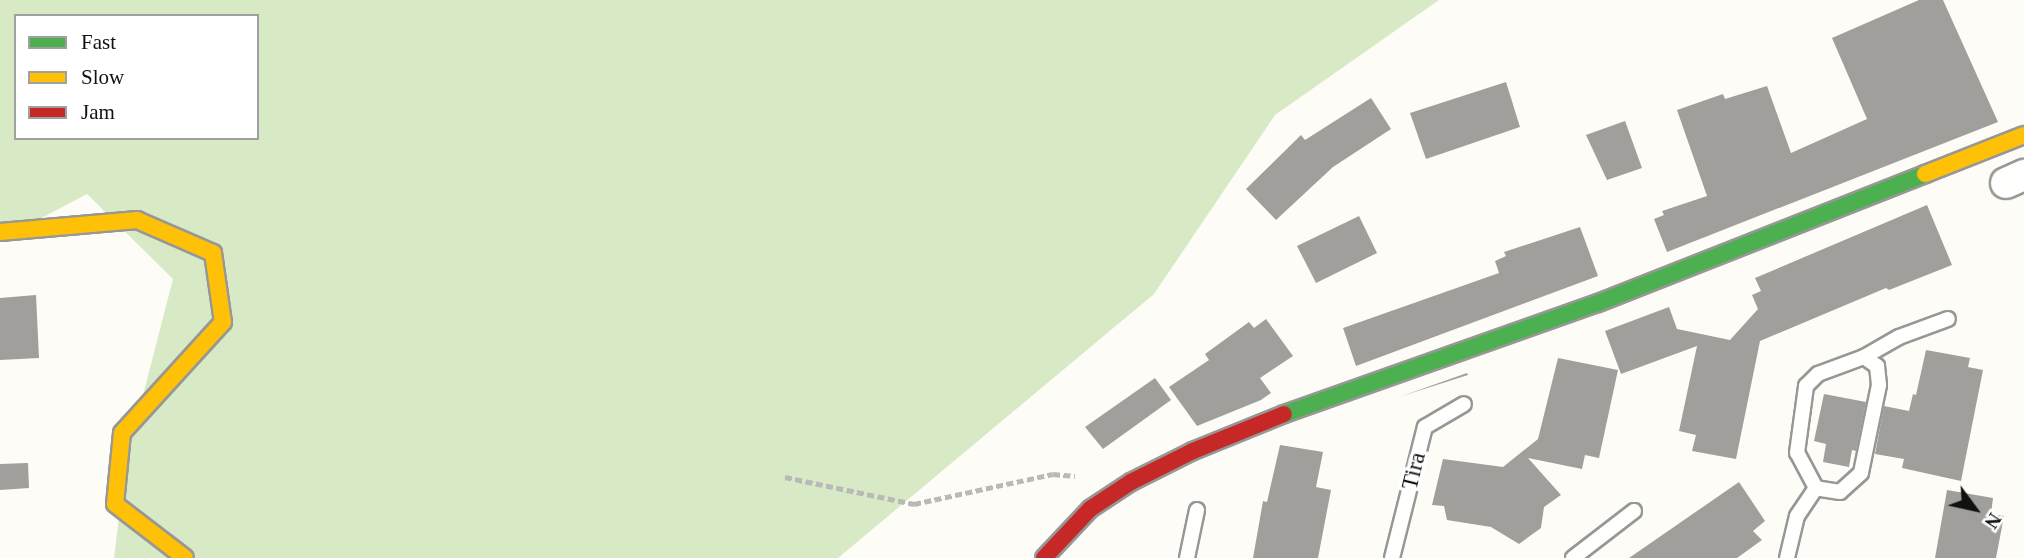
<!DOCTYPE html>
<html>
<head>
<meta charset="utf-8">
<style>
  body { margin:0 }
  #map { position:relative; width:2024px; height:558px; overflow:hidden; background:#fdfcf7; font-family:Georgia,serif }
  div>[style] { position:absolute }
  .forest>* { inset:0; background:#d8eac5 }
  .building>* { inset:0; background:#a19f9c }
  .path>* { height:4.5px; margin-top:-2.25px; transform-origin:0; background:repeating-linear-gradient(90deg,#b9b9b8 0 7px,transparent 0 10.5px) }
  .roads { filter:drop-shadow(2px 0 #979795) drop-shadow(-2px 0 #979795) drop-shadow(0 2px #979795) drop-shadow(0 -2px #979795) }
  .lane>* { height:14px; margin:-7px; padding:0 7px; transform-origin:7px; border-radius:7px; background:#fffffe }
  .street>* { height:30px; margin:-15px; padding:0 15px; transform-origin:15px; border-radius:15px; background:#fffffe }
  .fast>* { height:16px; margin:-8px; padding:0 8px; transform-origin:8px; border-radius:8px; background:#4caf50 }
  .slow>* { height:16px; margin:-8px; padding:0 8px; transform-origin:8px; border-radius:8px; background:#ffc107 }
  .jam>* { height:16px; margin:-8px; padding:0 8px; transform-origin:8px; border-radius:8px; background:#c62828 }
  span { translate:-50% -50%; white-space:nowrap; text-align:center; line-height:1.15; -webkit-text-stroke:7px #fff; paint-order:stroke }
  .street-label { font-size:23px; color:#111 }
  .legend { position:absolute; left:14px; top:14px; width:245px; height:126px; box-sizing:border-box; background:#fff; border:2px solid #a0a0a0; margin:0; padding:9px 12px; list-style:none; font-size:21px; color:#111 }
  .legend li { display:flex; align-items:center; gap:14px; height:35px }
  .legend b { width:35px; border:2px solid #a0a0a0 }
  .north { position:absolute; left:1940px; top:474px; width:70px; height:70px; -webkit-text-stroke:5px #fff; paint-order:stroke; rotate:123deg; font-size:19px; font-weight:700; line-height:28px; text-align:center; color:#111 }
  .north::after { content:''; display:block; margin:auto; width:24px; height:32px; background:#111; clip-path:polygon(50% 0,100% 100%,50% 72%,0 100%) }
</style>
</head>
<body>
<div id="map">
  <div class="forest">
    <i style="clip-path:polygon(evenodd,0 0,1439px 0,1275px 115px,1154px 294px,838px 558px,114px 558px,126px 461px,173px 279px,87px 194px,0 240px,0 0,16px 16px,257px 16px,257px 138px,16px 138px,16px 16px)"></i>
  </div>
  <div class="building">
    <i style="clip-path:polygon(1919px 0,1943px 0,1998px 122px,1667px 252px,1654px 219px,1664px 215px,1662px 211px,1707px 196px,1677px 110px,1723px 94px,1725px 99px,1767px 86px,1791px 153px,1867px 119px,1832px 38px)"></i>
    <i style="clip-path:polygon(1506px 82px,1520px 127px,1426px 159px,1410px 113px)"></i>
    <i style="clip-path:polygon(1371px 98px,1391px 129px,1333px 167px,1276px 220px,1246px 189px,1301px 135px,1305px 140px)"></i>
    <i style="clip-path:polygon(1625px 121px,1642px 168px,1607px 180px,1586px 135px)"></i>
    <i style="clip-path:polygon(1927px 205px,1952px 265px,1889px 290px,1886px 288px,1760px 341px,1736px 459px,1692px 451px,1696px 435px,1679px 431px,1697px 346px,1621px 374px,1605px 331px,1669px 307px,1677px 329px,1730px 340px,1758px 309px,1752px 295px,1761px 291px,1755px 278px)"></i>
    <i style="clip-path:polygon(1359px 216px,1377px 253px,1316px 283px,1297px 246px)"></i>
    <i style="clip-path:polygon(1580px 227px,1598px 276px,1356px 366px,1343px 328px,1499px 273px,1495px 261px,1506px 256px,1504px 252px)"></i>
    <i style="clip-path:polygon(36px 295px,39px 358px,0 360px,0 298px)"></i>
    <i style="clip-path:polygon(1266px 319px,1293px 356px,1260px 378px,1271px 393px,1261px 400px,1197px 426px,1169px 387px,1209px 360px,1205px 354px,1249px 322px,1254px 328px)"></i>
    <i style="clip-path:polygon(1926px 350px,1970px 358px,1968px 367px,1983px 370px,1961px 481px,1902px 468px,1904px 459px,1875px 454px,1884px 406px,1909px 411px,1913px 394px,1916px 395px)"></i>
    <i style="clip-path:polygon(1558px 358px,1618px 370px,1599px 458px,1585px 455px,1582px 469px,1528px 458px,1561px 495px,1544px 507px,1541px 528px,1519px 544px,1491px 527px,1447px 520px,1444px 506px,1432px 505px,1443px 459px,1503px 467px,1538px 439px)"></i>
    <i style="clip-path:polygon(1467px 373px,1468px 375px,1402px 396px)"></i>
    <i style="clip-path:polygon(1155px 378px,1171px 400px,1103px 449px,1085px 427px)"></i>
    <i style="clip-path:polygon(1824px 394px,1866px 402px,1856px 451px,1852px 450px,1849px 467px,1823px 462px,1826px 444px,1814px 441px)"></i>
    <i style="clip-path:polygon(1280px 445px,1323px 452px,1316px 487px,1331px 490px,1318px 558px,1253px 558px,1263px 501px,1267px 502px)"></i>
    <i style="clip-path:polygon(28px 463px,29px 488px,0 490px,0 464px)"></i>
    <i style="clip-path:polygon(1739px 482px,1765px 521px,1753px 531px,1762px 540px,1737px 558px,1629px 558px)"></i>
    <i style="clip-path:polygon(1947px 490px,1993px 498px,1991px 514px,2004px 516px,1996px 558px,1935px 558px)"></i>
  </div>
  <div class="path">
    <i style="left:785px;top:477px;width:132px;rotate:11.8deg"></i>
    <i style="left:914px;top:504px;width:142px;rotate:-12.2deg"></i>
    <i style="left:1053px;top:474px;width:22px;rotate:5deg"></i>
  </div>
  <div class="roads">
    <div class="lane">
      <i style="left:1864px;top:357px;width:16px;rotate:35deg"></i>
      <i style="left:1877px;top:366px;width:19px;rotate:84deg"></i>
      <i style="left:1879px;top:385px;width:90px;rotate:101.6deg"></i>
      <i style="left:1861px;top:473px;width:28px;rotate:138deg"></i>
      <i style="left:1840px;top:492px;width:24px;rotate:-171deg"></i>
      <i style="left:1816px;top:488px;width:40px;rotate:-118deg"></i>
      <i style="left:1797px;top:453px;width:68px;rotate:-82.3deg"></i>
      <i style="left:1806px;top:386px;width:17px;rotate:-45deg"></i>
      <i style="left:1818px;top:374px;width:49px;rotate:-20.3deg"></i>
      <i style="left:1864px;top:357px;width:40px;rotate:-29.7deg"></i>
      <i style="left:1899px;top:337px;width:52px;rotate:-20.2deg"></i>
      <i style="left:1187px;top:558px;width:49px;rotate:-78.2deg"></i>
      <i style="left:1392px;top:558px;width:135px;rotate:-75.9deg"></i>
      <i style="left:1425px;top:427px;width:45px;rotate:-30.5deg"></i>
      <i style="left:1573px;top:558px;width:77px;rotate:-37.6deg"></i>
      <i style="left:1787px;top:558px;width:43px;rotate:-76.6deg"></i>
      <i style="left:1797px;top:516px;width:34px;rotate:-56deg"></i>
    </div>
    <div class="street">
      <i style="left:2006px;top:183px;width:20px;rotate:-24deg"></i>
    </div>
    <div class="fast">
      <i style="left:1284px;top:414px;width:333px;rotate:-19.5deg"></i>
      <i style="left:1598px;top:303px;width:352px;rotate:-21.5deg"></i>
    </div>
    <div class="slow">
      <i style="left:1925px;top:174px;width:106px;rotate:-21.5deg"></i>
      <i style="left:0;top:232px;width:138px;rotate:-5deg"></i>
      <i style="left:137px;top:220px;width:83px;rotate:23.5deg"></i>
      <i style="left:213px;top:253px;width:70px;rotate:81.8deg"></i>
      <i style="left:223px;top:322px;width:150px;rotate:132.3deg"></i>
      <i style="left:122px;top:433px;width:71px;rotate:95.6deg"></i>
      <i style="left:115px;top:504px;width:88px;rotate:37.6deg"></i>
    </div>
    <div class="jam">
      <i style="left:1044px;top:558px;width:67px;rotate:-46.8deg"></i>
      <i style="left:1090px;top:509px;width:49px;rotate:-33.4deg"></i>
      <i style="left:1131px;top:482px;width:69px;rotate:-26.6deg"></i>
      <i style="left:1193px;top:451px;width:98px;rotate:-22.1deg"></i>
    </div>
  </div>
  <div class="street-label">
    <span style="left:1414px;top:471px;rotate:-76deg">Tira</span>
  </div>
  <ul class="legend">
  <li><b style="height:9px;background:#4caf50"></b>Fast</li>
  <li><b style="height:9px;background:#ffc107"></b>Slow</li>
  <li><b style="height:9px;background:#c62828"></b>Jam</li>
  </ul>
  <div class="north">N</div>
</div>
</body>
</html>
